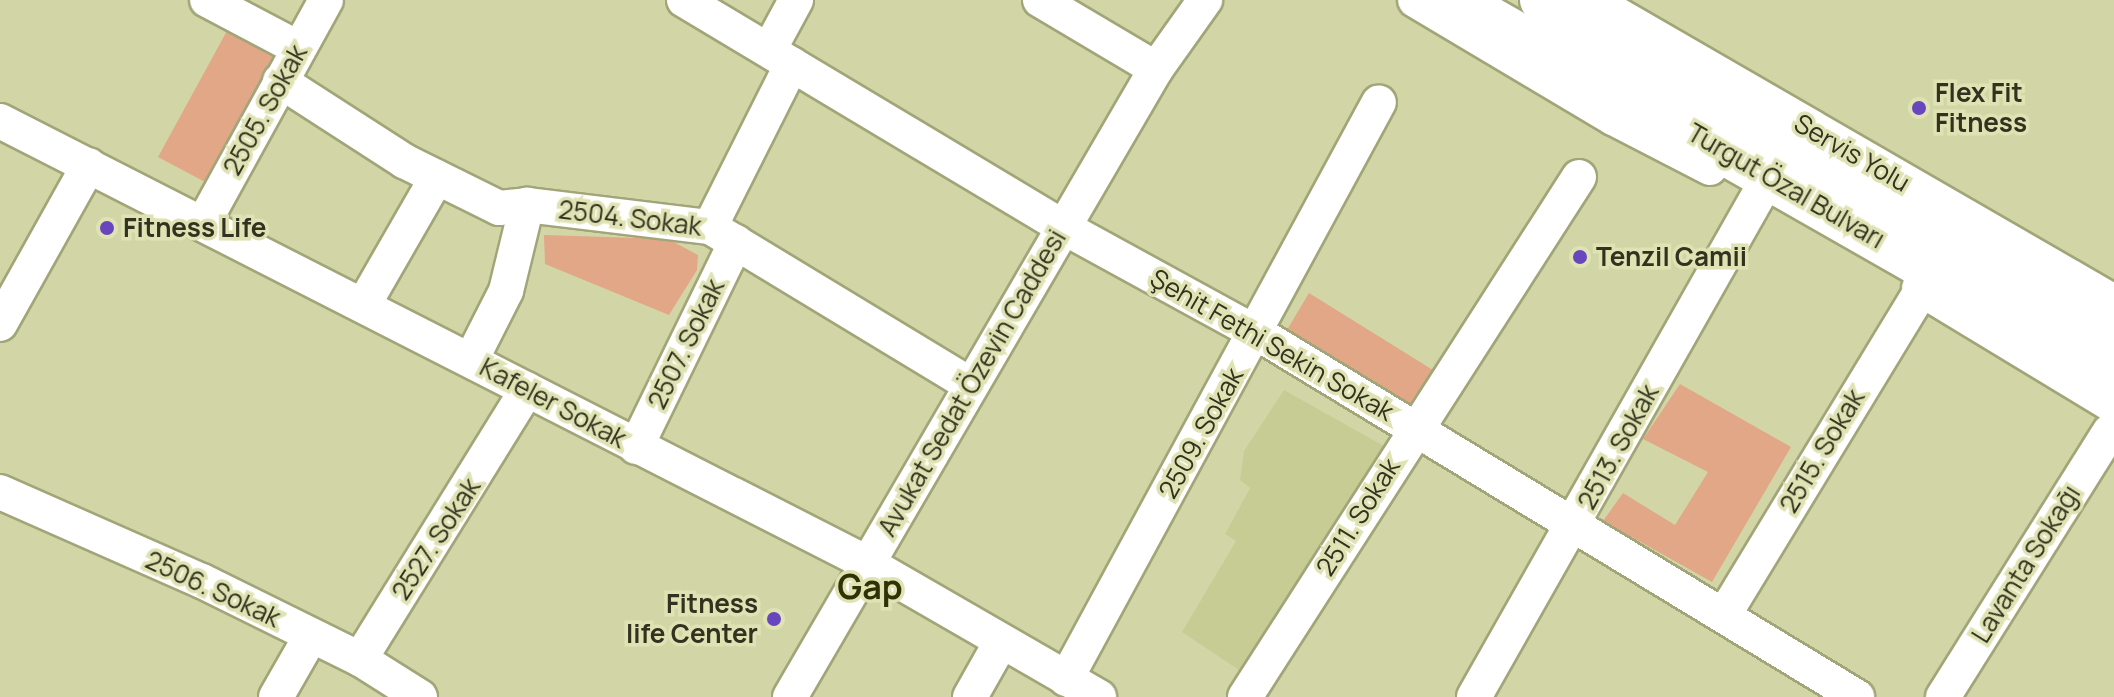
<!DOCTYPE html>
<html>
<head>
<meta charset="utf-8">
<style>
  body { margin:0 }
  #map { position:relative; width:2114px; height:697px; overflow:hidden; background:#d2d6a6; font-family:Manrope,sans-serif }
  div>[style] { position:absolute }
  .built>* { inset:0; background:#c7cc95 }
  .green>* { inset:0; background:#e1a786 }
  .roads { filter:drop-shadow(2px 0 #a2a578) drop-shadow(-2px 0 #a2a578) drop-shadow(0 2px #a2a578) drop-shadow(0 -2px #a2a578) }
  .minor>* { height:34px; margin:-17px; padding:0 17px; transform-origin:17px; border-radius:17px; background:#fff }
  .major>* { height:44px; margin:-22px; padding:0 22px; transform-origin:22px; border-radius:22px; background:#fff }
  .dots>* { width:22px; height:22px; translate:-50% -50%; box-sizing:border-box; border:4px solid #dfe3b3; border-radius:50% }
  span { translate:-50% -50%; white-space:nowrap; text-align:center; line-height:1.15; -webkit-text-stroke:7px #dfe3b3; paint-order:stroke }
  .poi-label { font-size:26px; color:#31321f; font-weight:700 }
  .left { translate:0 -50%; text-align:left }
  .right { translate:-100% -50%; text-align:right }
  .street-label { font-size:26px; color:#31321f }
  .district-label { font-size:34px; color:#303104; font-weight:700 }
</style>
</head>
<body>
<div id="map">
  <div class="built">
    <i style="clip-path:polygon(1284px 390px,1384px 446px,1254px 680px,1182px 632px,1236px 541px,1225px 534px,1250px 488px,1240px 480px,1244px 451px)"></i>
  </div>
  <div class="green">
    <i style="clip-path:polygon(228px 29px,274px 55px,205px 182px,158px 157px)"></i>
    <i style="clip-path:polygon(544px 235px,668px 239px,698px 255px,697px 270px,669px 315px,545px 264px)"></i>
    <i style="clip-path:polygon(1309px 293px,1441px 375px,1414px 416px,1284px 335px)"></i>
    <i style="clip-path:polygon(1680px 384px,1791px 447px,1712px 582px,1603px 521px,1623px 493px,1675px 525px,1708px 472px,1643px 439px)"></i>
  </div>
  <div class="roads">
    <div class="minor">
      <i style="left:207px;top:0;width:103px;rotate:27.8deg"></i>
      <i style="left:684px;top:0;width:442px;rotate:30.9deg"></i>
      <i style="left:1063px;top:227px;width:221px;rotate:28.7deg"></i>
      <i style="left:1257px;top:333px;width:702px;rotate:31.24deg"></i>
      <i style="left:1040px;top:0;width:135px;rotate:30.7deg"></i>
      <i style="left:1415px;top:0;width:230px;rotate:30.8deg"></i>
      <i style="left:1613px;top:118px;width:109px;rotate:27.3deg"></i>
      <i style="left:1592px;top:0;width:603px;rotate:30.05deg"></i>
      <i style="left:769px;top:50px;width:57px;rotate:-61.6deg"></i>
      <i style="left:280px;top:81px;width:148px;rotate:32.8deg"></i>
      <i style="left:404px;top:161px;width:106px;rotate:26.3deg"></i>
      <i style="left:499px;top:208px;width:28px;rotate:-6deg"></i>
      <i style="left:527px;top:205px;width:184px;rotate:6.9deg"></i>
      <i style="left:710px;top:227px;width:305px;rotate:31.2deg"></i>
      <i style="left:0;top:121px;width:973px;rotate:27.01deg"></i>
      <i style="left:867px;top:563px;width:268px;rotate:30deg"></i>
      <i style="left:204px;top:222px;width:253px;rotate:-61.2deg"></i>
      <i style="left:710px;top:227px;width:182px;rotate:-63.3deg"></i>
      <i style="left:1919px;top:288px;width:228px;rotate:31.2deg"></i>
      <i style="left:364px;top:304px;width:146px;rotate:-60.1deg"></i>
      <i style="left:0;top:324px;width:182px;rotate:-60.8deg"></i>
      <i style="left:471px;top:360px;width:77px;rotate:-63.1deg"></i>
      <i style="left:506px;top:291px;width:89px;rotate:-76.3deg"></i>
      <i style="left:636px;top:447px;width:228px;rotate:-64deg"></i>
      <i style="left:0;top:492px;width:221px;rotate:23.8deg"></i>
      <i style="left:202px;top:581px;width:176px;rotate:26.3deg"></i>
      <i style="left:360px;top:659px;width:71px;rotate:32.3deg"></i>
      <i style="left:1724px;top:615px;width:381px;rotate:-58.7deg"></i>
      <i style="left:360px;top:659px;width:317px;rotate:-58.2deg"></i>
      <i style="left:1066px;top:679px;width:656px;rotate:-61.52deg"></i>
      <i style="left:276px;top:697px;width:70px;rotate:-60.2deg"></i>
      <i style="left:790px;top:697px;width:727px;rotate:-59.77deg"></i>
      <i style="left:1156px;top:69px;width:85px;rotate:-54.6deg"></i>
      <i style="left:970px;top:697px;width:63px;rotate:-60.6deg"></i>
      <i style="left:1245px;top:697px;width:618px;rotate:-57.29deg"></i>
      <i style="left:1474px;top:697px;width:576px;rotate:-60.45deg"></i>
      <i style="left:1943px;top:697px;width:313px;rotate:-57.9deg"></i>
    </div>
    <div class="major">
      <i style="left:1457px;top:0;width:756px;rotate:29.72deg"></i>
      <i style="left:1542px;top:0;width:662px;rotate:30.28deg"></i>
    </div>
  </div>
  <div class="dots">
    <i style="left:1919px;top:108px;background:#6846be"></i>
    <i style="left:107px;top:228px;background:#6846be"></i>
    <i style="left:1580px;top:257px;background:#6846be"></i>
    <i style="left:774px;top:619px;background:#6846be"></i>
  </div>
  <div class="poi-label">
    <span class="left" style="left:1935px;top:108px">Flex Fit<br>Fitness</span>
    <span class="left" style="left:123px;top:228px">Fitness Life</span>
    <span class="left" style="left:1596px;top:257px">Tenzil Camii</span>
    <span class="right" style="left:758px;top:619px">Fitness<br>life Center</span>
  </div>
  <div class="street-label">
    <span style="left:265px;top:110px;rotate:-61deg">2505. Sokak</span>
    <span style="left:1852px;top:153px;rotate:30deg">Servis Yolu</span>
    <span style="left:1786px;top:186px;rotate:30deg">Turgut Özal Bulvarı</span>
    <span style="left:630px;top:218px;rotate:7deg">2504. Sokak</span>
    <span style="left:686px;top:344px;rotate:-64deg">2507. Sokak</span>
    <span style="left:1272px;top:345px;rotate:30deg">Şehit Fethi Sekin Sokak</span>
    <span style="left:972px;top:383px;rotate:-60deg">Avukat Sedat Özevin Caddesi</span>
    <span style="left:553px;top:403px;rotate:28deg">Kafeler Sokak</span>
    <span style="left:1201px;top:433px;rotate:-61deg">2509. Sokak</span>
    <span style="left:1618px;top:447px;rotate:-61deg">2513. Sokak</span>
    <span style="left:1822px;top:451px;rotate:-59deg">2515. Sokak</span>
    <span style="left:1358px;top:517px;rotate:-58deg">2511. Sokak</span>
    <span style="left:436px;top:539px;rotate:-57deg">2527. Sokak</span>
    <span style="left:2026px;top:564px;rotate:-58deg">Lavanta Sokağı</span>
    <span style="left:213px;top:589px;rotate:25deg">2506. Sokak</span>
  </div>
  <div class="district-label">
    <span style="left:870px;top:587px">Gap</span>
  </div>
</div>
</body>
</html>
